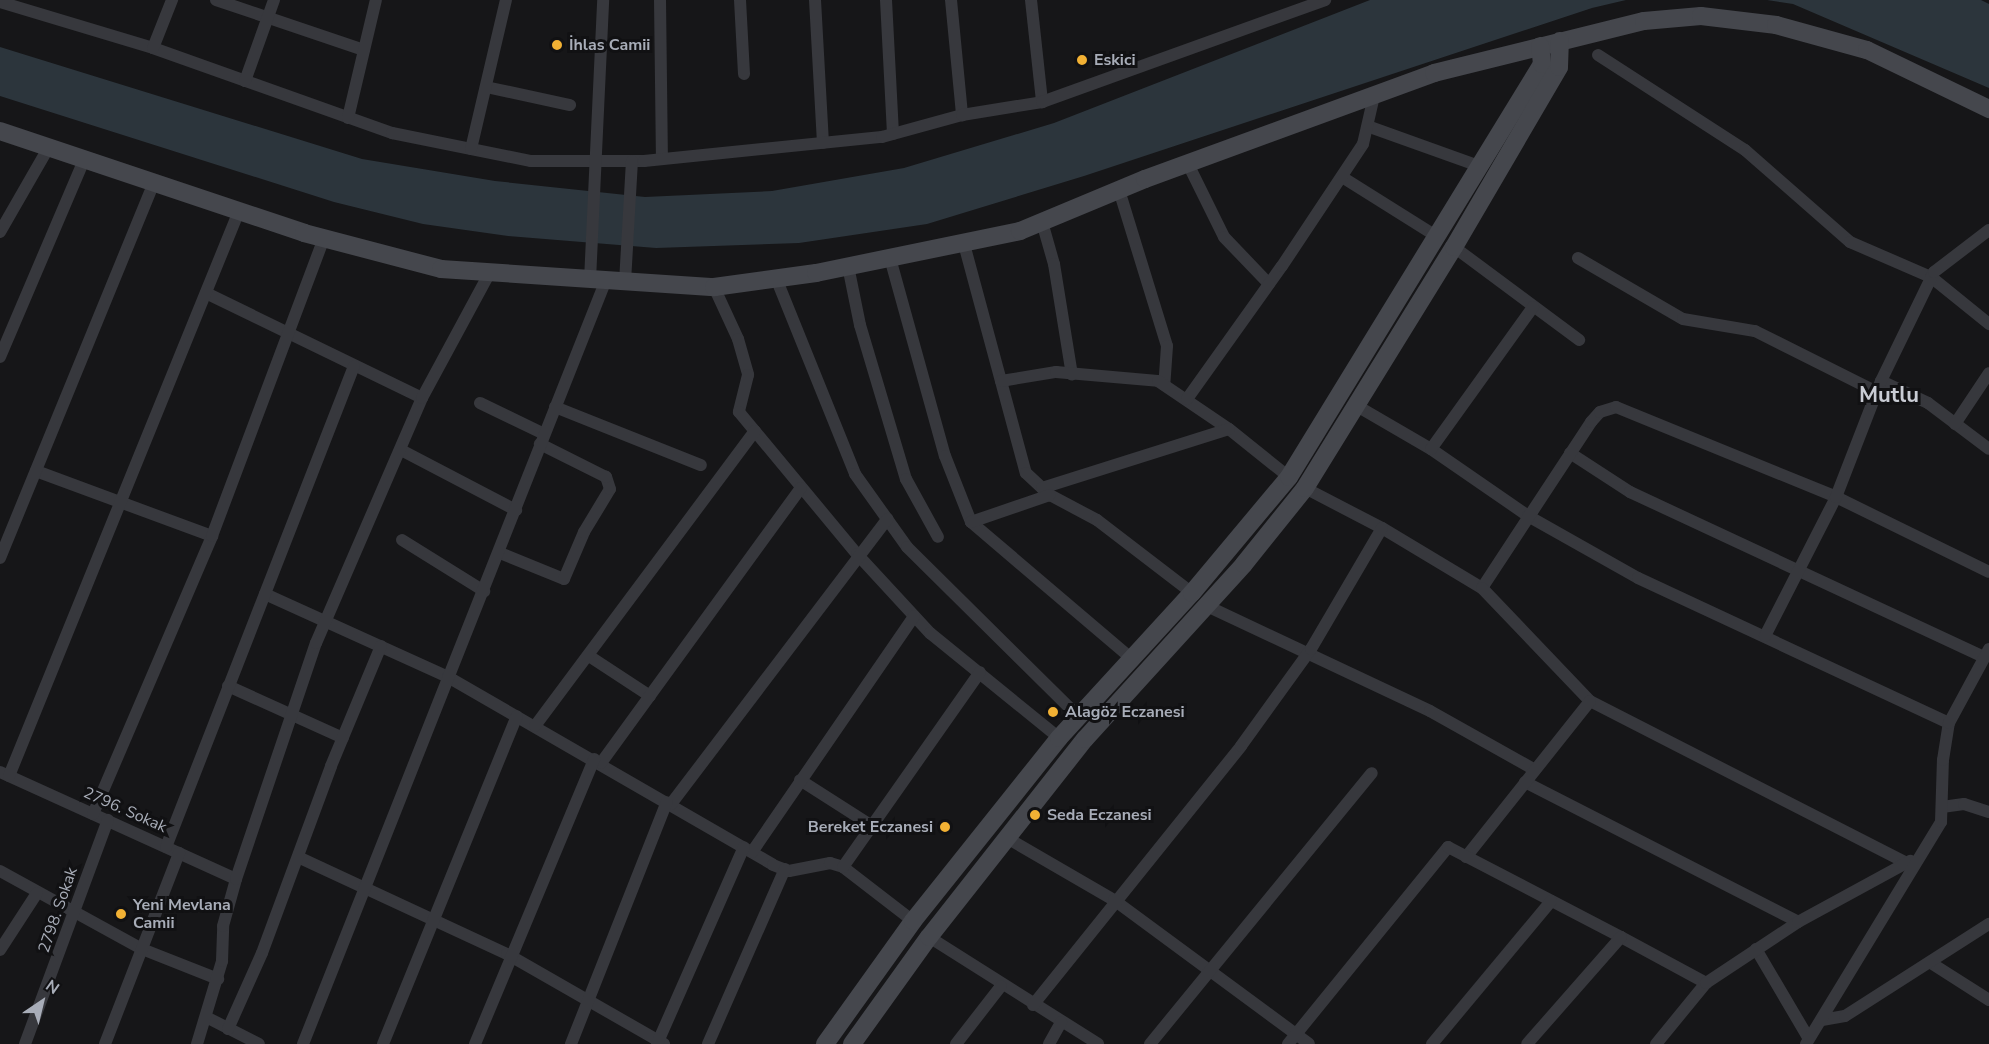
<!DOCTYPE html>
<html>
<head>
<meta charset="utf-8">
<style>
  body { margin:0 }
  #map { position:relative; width:1989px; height:1044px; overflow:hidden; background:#161618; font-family:"Nunito Sans",sans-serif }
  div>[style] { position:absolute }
  .water>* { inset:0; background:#2c353c }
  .street>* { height:12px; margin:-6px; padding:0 6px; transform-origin:6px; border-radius:6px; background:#37383d }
  .secondary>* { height:18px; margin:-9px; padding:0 9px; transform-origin:9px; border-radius:9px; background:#45474d }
  .dots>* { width:16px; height:16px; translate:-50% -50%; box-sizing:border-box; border:3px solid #111113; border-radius:50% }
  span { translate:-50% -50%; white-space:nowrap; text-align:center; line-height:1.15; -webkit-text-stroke:6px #111113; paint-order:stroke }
  .poi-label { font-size:16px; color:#a8adb8; font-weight:700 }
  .left { translate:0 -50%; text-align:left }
  .right { translate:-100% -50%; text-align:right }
  .street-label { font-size:16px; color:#a8adb8 }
  .district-label { font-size:22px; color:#c9ccd4; font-weight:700 }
  .north { position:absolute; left:12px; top:972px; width:60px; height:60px; -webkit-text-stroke:4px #111113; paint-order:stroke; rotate:35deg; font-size:16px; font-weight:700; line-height:24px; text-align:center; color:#a8adb8 }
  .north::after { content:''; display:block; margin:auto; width:21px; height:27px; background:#a8adb8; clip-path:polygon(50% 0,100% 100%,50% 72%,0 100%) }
</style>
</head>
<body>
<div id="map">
  <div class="water">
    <i style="clip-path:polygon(1370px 0,1626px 0,1592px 8px,1084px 176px,927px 224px,799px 243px,656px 248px,508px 236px,423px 224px,334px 202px,0 96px,0 47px,362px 159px,495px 181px,645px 197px,772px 191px,904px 168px,1054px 123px)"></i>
    <i style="clip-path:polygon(1767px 0,1981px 0,1989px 4px,1989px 88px,1793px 4px)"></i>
  </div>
  <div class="street">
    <i style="left:216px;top:0;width:156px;rotate:18.7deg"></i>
    <i style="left:660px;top:0;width:159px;rotate:89.3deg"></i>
    <i style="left:740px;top:0;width:74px;rotate:86.9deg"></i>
    <i style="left:815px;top:0;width:143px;rotate:86.8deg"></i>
    <i style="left:886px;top:0;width:134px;rotate:87deg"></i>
    <i style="left:951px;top:0;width:116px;rotate:84.5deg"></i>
    <i style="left:1031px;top:0;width:103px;rotate:83.8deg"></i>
    <i style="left:0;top:2px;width:160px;rotate:16.7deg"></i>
    <i style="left:153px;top:48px;width:254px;rotate:19.6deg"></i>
    <i style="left:392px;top:133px;width:142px;rotate:11.4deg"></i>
    <i style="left:531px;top:161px;width:113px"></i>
    <i style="left:644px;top:161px;width:239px;rotate:-5.8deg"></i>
    <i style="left:882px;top:137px;width:83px;rotate:-15.4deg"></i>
    <i style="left:962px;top:115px;width:81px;rotate:-9.2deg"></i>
    <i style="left:1042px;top:102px;width:301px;rotate:-19.8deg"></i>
    <i style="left:153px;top:48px;width:52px;rotate:-68.4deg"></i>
    <i style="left:1598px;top:55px;width:175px;rotate:32.9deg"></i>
    <i style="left:1745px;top:150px;width:140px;rotate:41.2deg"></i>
    <i style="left:1850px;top:242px;width:88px;rotate:23.4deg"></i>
    <i style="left:1931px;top:277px;width:75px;rotate:39deg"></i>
    <i style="left:245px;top:81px;width:86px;rotate:-70.3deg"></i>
    <i style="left:486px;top:87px;width:86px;rotate:12.1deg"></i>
    <i style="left:348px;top:118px;width:121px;rotate:-76.7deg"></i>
    <i style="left:1370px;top:127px;width:116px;rotate:19.7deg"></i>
    <i style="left:471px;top:149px;width:153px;rotate:-76.8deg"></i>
    <i style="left:1188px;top:164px;width:81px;rotate:63.7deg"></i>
    <i style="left:1224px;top:237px;width:65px;rotate:46.2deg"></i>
    <i style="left:1342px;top:177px;width:111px;rotate:32.1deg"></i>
    <i style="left:1119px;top:190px;width:163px;rotate:72.9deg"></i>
    <i style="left:1167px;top:346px;width:39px;rotate:94deg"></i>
    <i style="left:1042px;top:222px;width:44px;rotate:74.1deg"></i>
    <i style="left:1054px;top:264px;width:112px;rotate:80.8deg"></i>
    <i style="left:0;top:232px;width:100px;rotate:-60.1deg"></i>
    <i style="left:964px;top:244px;width:237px;rotate:74.9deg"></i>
    <i style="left:1026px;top:473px;width:33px;rotate:43deg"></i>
    <i style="left:1050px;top:495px;width:53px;rotate:28deg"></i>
    <i style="left:1097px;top:520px;width:120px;rotate:37.5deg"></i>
    <i style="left:1454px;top:247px;width:156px;rotate:36.6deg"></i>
    <i style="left:890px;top:258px;width:205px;rotate:74.5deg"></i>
    <i style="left:945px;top:456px;width:71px;rotate:68.5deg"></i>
    <i style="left:971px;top:522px;width:213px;rotate:40.4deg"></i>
    <i style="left:1578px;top:258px;width:121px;rotate:30.2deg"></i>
    <i style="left:1683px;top:319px;width:73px;rotate:9.5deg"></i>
    <i style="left:1755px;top:331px;width:136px;rotate:26.6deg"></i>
    <i style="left:848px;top:266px;width:60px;rotate:78.5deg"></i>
    <i style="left:860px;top:325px;width:161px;rotate:73.4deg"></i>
    <i style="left:906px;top:479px;width:66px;rotate:61.1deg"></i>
    <i style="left:776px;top:278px;width:211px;rotate:68deg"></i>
    <i style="left:855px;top:474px;width:90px;rotate:54.5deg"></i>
    <i style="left:907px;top:547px;width:240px;rotate:44.7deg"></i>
    <i style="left:590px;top:280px;width:280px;rotate:-87.3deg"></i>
    <i style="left:625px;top:282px;width:121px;rotate:-86.7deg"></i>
    <i style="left:714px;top:287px;width:57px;rotate:65.2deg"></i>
    <i style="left:738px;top:339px;width:37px;rotate:74deg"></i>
    <i style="left:748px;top:375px;width:38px;rotate:104deg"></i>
    <i style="left:739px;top:412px;width:185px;rotate:50.3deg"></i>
    <i style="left:857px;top:554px;width:108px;rotate:47.3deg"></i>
    <i style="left:930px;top:633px;width:166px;rotate:39.1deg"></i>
    <i style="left:206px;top:293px;width:240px;rotate:25.9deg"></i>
    <i style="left:0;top:357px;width:216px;rotate:-66.9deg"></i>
    <i style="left:1001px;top:381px;width:56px;rotate:-9.3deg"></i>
    <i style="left:1056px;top:372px;width:102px;rotate:5deg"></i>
    <i style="left:1158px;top:381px;width:86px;rotate:34.1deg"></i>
    <i style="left:1229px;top:429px;width:77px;rotate:38.7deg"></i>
    <i style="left:1881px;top:381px;width:52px;rotate:25.1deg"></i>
    <i style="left:1928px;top:403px;width:76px;rotate:37deg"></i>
    <i style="left:1187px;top:399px;width:163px;rotate:-54.5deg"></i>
    <i style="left:1282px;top:266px;width:146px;rotate:-56.4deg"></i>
    <i style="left:1363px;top:144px;width:49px;rotate:-77.1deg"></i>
    <i style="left:480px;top:403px;width:71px;rotate:25.8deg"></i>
    <i style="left:1357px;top:406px;width:86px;rotate:30.2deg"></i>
    <i style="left:1431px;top:449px;width:118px;rotate:34.6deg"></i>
    <i style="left:1528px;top:516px;width:126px;rotate:29.4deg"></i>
    <i style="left:1638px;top:578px;width:343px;rotate:25deg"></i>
    <i style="left:555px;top:407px;width:157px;rotate:21.7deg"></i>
    <i style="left:1955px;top:424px;width:61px;rotate:-56.3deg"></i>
    <i style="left:1431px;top:449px;width:175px;rotate:-54.3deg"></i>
    <i style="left:401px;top:450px;width:130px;rotate:27.6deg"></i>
    <i style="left:1570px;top:453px;width:72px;rotate:33deg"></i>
    <i style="left:1630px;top:492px;width:391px;rotate:25deg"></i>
    <i style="left:36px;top:471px;width:188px;rotate:20.3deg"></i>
    <i style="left:1042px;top:488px;width:196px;rotate:-17.5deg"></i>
    <i style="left:1305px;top:488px;width:87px;rotate:27.5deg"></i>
    <i style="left:1382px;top:528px;width:117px;rotate:31deg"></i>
    <i style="left:1482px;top:588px;width:199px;rotate:-56.7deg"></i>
    <i style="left:1591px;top:422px;width:13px;rotate:-48deg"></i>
    <i style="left:1600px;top:412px;width:17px;rotate:-17deg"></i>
    <i style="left:1616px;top:407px;width:238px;rotate:22.2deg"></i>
    <i style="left:1836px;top:497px;width:170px;rotate:26.1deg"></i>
    <i style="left:971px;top:522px;width:83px;rotate:-18.9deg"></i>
    <i style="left:402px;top:540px;width:97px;rotate:31.9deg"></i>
    <i style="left:500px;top:553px;width:69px;rotate:22.1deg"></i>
    <i style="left:564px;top:579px;width:51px;rotate:-66.9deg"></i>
    <i style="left:584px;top:532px;width:50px;rotate:-58.8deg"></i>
    <i style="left:610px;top:489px;width:13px;rotate:-108deg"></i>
    <i style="left:606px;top:477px;width:74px;rotate:-153.4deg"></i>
    <i style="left:0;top:558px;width:406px;rotate:-67.7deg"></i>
    <i style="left:1482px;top:588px;width:156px;rotate:46.3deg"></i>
    <i style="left:1590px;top:701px;width:356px;rotate:27.1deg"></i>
    <i style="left:265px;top:594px;width:201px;rotate:24.4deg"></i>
    <i style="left:448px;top:677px;width:375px;rotate:30deg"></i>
    <i style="left:773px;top:865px;width:17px;rotate:21deg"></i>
    <i style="left:789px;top:871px;width:42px;rotate:-11deg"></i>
    <i style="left:830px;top:863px;width:14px;rotate:17deg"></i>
    <i style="left:843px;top:867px;width:88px;rotate:37.6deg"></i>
    <i style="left:1207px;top:606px;width:246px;rotate:25.2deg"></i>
    <i style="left:1430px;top:711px;width:120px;rotate:29.3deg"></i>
    <i style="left:1765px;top:636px;width:156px;rotate:-62.9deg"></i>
    <i style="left:1836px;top:497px;width:124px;rotate:-68.8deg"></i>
    <i style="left:1881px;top:381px;width:121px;rotate:-64.1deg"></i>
    <i style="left:1934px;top:272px;width:69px;rotate:-37.4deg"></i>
    <i style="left:589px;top:656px;width:73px;rotate:33.3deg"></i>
    <i style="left:228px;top:686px;width:126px;rotate:24.3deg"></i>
    <i style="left:535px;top:726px;width:368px;rotate:-53.3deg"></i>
    <i style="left:601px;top:763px;width:340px;rotate:-54deg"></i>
    <i style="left:0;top:772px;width:259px;rotate:24.4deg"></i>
    <i style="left:9px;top:776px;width:610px;rotate:-67.85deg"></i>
    <i style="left:800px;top:780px;width:85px;rotate:32.6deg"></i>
    <i style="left:1525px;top:782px;width:307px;rotate:27.1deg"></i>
    <i style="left:671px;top:804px;width:358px;rotate:-52.8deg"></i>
    <i style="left:1942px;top:807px;width:22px;rotate:-8deg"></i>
    <i style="left:1964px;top:804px;width:26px;rotate:18deg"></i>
    <i style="left:93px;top:814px;width:302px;rotate:-66.8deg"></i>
    <i style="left:212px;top:536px;width:318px;rotate:-69.4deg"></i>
    <i style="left:1007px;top:838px;width:124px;rotate:30.1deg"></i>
    <i style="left:1114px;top:900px;width:242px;rotate:36.4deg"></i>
    <i style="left:166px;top:847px;width:516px;rotate:-68.65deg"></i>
    <i style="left:752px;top:852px;width:286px;rotate:-55.5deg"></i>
    <i style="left:298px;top:857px;width:230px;rotate:24.9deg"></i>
    <i style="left:507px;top:954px;width:181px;rotate:29.8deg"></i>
    <i style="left:1466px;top:857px;width:199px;rotate:-51.5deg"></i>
    <i style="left:843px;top:867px;width:238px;rotate:-54.9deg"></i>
    <i style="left:0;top:871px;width:162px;rotate:28.8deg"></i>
    <i style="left:142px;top:949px;width:82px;rotate:21.5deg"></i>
    <i style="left:929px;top:937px;width:200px;rotate:32.3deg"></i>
    <i style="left:1621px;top:937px;width:97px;rotate:28.4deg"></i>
    <i style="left:1756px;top:949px;width:104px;rotate:59.5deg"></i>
    <i style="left:0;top:950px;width:68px;rotate:-57deg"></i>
    <i style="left:1931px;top:963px;width:69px;rotate:32.5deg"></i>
    <i style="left:1033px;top:1005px;width:332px;rotate:-51.2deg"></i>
    <i style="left:1241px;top:746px;width:120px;rotate:-54.2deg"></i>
    <i style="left:1311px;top:649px;width:140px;rotate:-59.6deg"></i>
    <i style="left:208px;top:1018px;width:57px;rotate:27deg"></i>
    <i style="left:1822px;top:1020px;width:23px;rotate:-10deg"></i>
    <i style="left:1845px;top:1016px;width:171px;rotate:-32.6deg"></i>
    <i style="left:228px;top:1029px;width:83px;rotate:-65.9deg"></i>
    <i style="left:262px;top:953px;width:199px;rotate:-69.7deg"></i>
    <i style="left:331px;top:766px;width:130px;rotate:-67.4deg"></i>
    <i style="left:25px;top:1044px;width:239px;rotate:-69.7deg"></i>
    <i style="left:105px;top:1044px;width:205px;rotate:-68.8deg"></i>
    <i style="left:197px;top:1044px;width:87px;rotate:-73.2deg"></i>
    <i style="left:222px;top:961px;width:35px;rotate:-88deg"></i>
    <i style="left:223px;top:926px;width:49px;rotate:-74.5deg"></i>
    <i style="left:236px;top:879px;width:249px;rotate:-71.3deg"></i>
    <i style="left:316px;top:643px;width:267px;rotate:-66.6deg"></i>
    <i style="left:422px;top:398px;width:143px;rotate:-61.6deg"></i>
    <i style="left:303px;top:1044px;width:822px;rotate:-68.37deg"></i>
    <i style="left:383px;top:1044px;width:354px;rotate:-67.8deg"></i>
    <i style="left:475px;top:1044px;width:309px;rotate:-67.3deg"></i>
    <i style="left:571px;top:1044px;width:260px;rotate:-68.4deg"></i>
    <i style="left:657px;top:1044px;width:215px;rotate:-66.2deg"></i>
    <i style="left:708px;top:1044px;width:191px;rotate:-66.3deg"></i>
    <i style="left:956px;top:1044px;width:73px;rotate:-52.2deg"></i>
    <i style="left:1049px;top:1044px;width:25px;rotate:-61deg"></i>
    <i style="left:1150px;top:1044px;width:350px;rotate:-50.7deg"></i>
    <i style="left:1288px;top:1044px;width:254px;rotate:-50.9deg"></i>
    <i style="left:1448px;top:847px;width:195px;rotate:27.5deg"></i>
    <i style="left:1621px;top:937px;width:142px;rotate:131.3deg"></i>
    <i style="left:1432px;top:1044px;width:186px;rotate:-50.2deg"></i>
    <i style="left:1656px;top:1044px;width:79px;rotate:-50.7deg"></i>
    <i style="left:1706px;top:983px;width:110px;rotate:-33.5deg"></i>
    <i style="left:1798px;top:922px;width:128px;rotate:-28.6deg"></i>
    <i style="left:1806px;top:1044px;width:260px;rotate:-58.7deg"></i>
    <i style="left:1941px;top:822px;width:62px;rotate:-88.2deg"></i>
    <i style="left:1943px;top:760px;width:37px;rotate:-81deg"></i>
    <i style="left:1949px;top:723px;width:84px;rotate:-61.6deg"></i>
  </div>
  <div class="secondary">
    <i style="left:0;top:131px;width:321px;rotate:18.5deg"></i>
    <i style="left:304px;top:233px;width:142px;rotate:14.7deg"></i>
    <i style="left:441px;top:269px;width:274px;rotate:3.8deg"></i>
    <i style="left:714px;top:287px;width:103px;rotate:-7.8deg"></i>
    <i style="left:816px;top:273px;width:208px;rotate:-11.6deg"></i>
    <i style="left:1020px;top:231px;width:135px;rotate:-22.6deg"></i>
    <i style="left:1145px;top:179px;width:308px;rotate:-20.1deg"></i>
    <i style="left:1434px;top:73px;width:216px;rotate:-13.9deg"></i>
    <i style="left:1644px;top:21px;width:57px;rotate:-5deg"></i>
    <i style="left:1701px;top:16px;width:76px;rotate:6.8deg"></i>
    <i style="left:1776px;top:25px;width:94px;rotate:15.4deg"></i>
    <i style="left:1867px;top:50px;width:136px;rotate:25.8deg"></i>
    <i style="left:825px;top:1044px;width:151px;rotate:-54.4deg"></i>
    <i style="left:913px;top:921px;width:234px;rotate:-51.4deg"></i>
    <i style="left:1059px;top:738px;width:197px;rotate:-47.5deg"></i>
    <i style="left:1192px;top:593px;width:151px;rotate:-50.1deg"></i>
    <i style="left:1289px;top:477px;width:484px;rotate:-58.5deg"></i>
    <i style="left:1542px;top:64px;width:18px;rotate:-96deg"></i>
    <i style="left:852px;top:1044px;width:132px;rotate:-54.3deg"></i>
    <i style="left:929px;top:937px;width:252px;rotate:-51.8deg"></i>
    <i style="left:1085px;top:739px;width:236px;rotate:-47.7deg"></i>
    <i style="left:1244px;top:564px;width:97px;rotate:-51.2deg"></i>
    <i style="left:1305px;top:488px;width:283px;rotate:-58.3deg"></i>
    <i style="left:1454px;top:247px;width:208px;rotate:-59.7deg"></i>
    <i style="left:1559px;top:67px;width:26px;rotate:-88deg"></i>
  </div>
  <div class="dots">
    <i style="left:557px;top:45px;background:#f2b134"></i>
    <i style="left:1082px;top:60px;background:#f2b134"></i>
    <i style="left:1053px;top:712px;background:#f2b134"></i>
    <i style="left:1035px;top:815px;background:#f2b134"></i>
    <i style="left:945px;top:827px;background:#f2b134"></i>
    <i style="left:121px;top:914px;background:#f2b134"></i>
  </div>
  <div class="poi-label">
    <span class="left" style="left:569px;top:45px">İhlas Camii</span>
    <span class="left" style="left:1094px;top:60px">Eskici</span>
    <span class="left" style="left:1065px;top:712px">Alagöz Eczanesi</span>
    <span class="left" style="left:1047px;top:815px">Seda Eczanesi</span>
    <span class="right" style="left:933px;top:827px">Bereket Eczanesi</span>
    <span class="left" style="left:133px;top:914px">Yeni Mevlana<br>Camii</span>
  </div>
  <div class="street-label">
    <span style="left:125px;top:810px;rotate:24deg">2796. Sokak</span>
    <span style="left:58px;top:910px;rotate:-71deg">2798. Sokak</span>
  </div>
  <div class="district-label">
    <span style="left:1889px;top:396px">Mutlu</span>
  </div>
  <div class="north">N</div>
</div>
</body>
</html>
